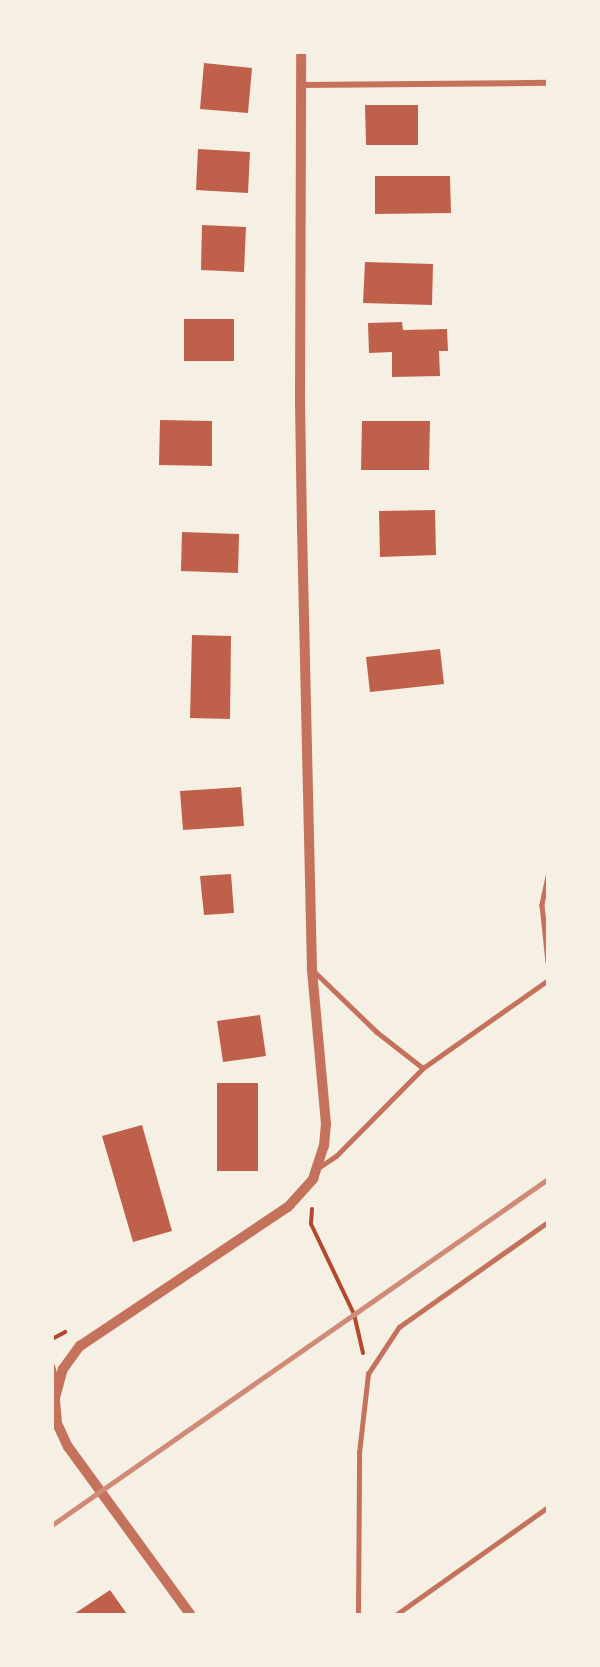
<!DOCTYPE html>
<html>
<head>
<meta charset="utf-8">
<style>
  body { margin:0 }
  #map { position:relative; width:600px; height:1667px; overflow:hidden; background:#f6efe4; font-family:"Golos Text",sans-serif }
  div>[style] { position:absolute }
  .building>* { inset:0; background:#bf614a }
  .path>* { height:4px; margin:-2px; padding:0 2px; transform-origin:2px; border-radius:2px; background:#b5482f }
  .service>* { height:4.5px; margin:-2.25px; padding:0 2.25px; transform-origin:2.25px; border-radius:2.25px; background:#c5725c }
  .minor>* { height:6px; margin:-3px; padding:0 3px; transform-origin:3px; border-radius:3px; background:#c5725c }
  .tertiary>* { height:10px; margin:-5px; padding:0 5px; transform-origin:5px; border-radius:5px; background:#c5725c }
  .rail>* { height:4.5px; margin:-2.25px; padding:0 2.25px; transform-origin:2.25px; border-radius:2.25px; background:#cf8b77 }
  span { translate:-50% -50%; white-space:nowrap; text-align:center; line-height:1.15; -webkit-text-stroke:4.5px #f6efe4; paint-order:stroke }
  .frame { position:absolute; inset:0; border:54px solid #f6efe4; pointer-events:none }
</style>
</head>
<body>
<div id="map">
  <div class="building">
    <i style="clip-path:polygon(204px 63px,252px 68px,248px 113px,200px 109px)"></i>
    <i style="clip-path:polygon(365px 105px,418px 105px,418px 145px,366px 145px)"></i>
    <i style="clip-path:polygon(198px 149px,250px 152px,248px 193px,196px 190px)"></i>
    <i style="clip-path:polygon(375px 176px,450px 176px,451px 213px,375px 214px)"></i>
    <i style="clip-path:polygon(202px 225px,246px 227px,244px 272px,201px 270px)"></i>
    <i style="clip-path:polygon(365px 262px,433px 264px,432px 305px,363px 303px)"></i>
    <i style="clip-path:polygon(184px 319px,234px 319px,234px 361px,184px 361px)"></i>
    <i style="clip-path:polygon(402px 322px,403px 330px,447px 329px,448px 351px,439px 351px,440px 376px,392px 377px,392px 352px,369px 353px,368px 323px)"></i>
    <i style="clip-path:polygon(160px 420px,212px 421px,212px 466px,159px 465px)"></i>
    <i style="clip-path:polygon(362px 421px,430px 421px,429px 470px,361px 470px)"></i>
    <i style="clip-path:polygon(435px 510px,436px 555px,380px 557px,379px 511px)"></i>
    <i style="clip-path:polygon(182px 532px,239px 534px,238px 573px,181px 571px)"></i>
    <i style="clip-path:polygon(192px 635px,231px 636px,230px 719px,190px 718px)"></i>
    <i style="clip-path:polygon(440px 649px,444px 684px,370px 692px,366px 657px)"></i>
    <i style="clip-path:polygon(241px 787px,244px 826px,183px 830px,180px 791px)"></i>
    <i style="clip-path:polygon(231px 874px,234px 913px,204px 915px,200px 876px)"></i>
    <i style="clip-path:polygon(260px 1015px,266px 1056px,223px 1062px,217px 1021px)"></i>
    <i style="clip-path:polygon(217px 1083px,258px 1083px,258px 1171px,217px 1171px)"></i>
    <i style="clip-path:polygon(142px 1125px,172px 1231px,133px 1242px,102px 1136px)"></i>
    <i style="clip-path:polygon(110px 1590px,127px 1614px,74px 1614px)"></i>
  </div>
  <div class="path">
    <i style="left:312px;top:1209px;width:15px;rotate:94deg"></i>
    <i style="left:311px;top:1224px;width:100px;rotate:64.5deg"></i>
    <i style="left:354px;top:1314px;width:40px;rotate:77deg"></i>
    <i style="left:52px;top:1339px;width:15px;rotate:-28deg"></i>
  </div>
  <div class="service">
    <i style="left:548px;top:876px;width:30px;rotate:102deg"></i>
    <i style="left:542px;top:905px;width:57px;rotate:84deg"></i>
    <i style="left:315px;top:972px;width:86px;rotate:44.1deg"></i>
    <i style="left:377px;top:1032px;width:58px;rotate:38deg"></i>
    <i style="left:321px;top:1166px;width:18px;rotate:-34deg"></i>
    <i style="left:336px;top:1156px;width:124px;rotate:-45.3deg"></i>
    <i style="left:423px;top:1068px;width:153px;rotate:-35.1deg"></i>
    <i style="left:358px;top:1614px;width:161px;rotate:-89.6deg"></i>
    <i style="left:359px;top:1453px;width:80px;rotate:-83.5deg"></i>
    <i style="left:368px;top:1374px;width:56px;rotate:-56.6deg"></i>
    <i style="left:399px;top:1327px;width:182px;rotate:-35.2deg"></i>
    <i style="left:397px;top:1614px;width:185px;rotate:-35.3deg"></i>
  </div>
  <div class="minor">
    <i style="left:301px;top:85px;width:247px;rotate:-0.5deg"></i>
    <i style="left:52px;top:1366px;width:20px;rotate:75deg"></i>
  </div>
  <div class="tertiary">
    <i style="left:190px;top:1614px;width:207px;rotate:-126.1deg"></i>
    <i style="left:68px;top:1447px;width:26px;rotate:-115deg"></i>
    <i style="left:57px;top:1423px;width:25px;rotate:-95deg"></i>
    <i style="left:55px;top:1398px;width:30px;rotate:-75deg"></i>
    <i style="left:63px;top:1369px;width:29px;rotate:-54deg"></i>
    <i style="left:80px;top:1346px;width:250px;rotate:-33.8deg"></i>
    <i style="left:288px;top:1207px;width:38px;rotate:-48deg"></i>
    <i style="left:313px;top:1179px;width:35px;rotate:-72deg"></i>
    <i style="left:324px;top:1146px;width:22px;rotate:-85deg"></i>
    <i style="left:326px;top:1124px;width:156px;rotate:-95.2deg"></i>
    <i style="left:312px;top:969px;width:440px;rotate:-91.3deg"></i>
    <i style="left:302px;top:529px;width:129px;rotate:-90.9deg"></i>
    <i style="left:300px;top:400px;width:348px;rotate:-89.8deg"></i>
  </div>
  <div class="rail">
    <i style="left:52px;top:1525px;width:605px;rotate:-34.9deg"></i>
  </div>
  <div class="frame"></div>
</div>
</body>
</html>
